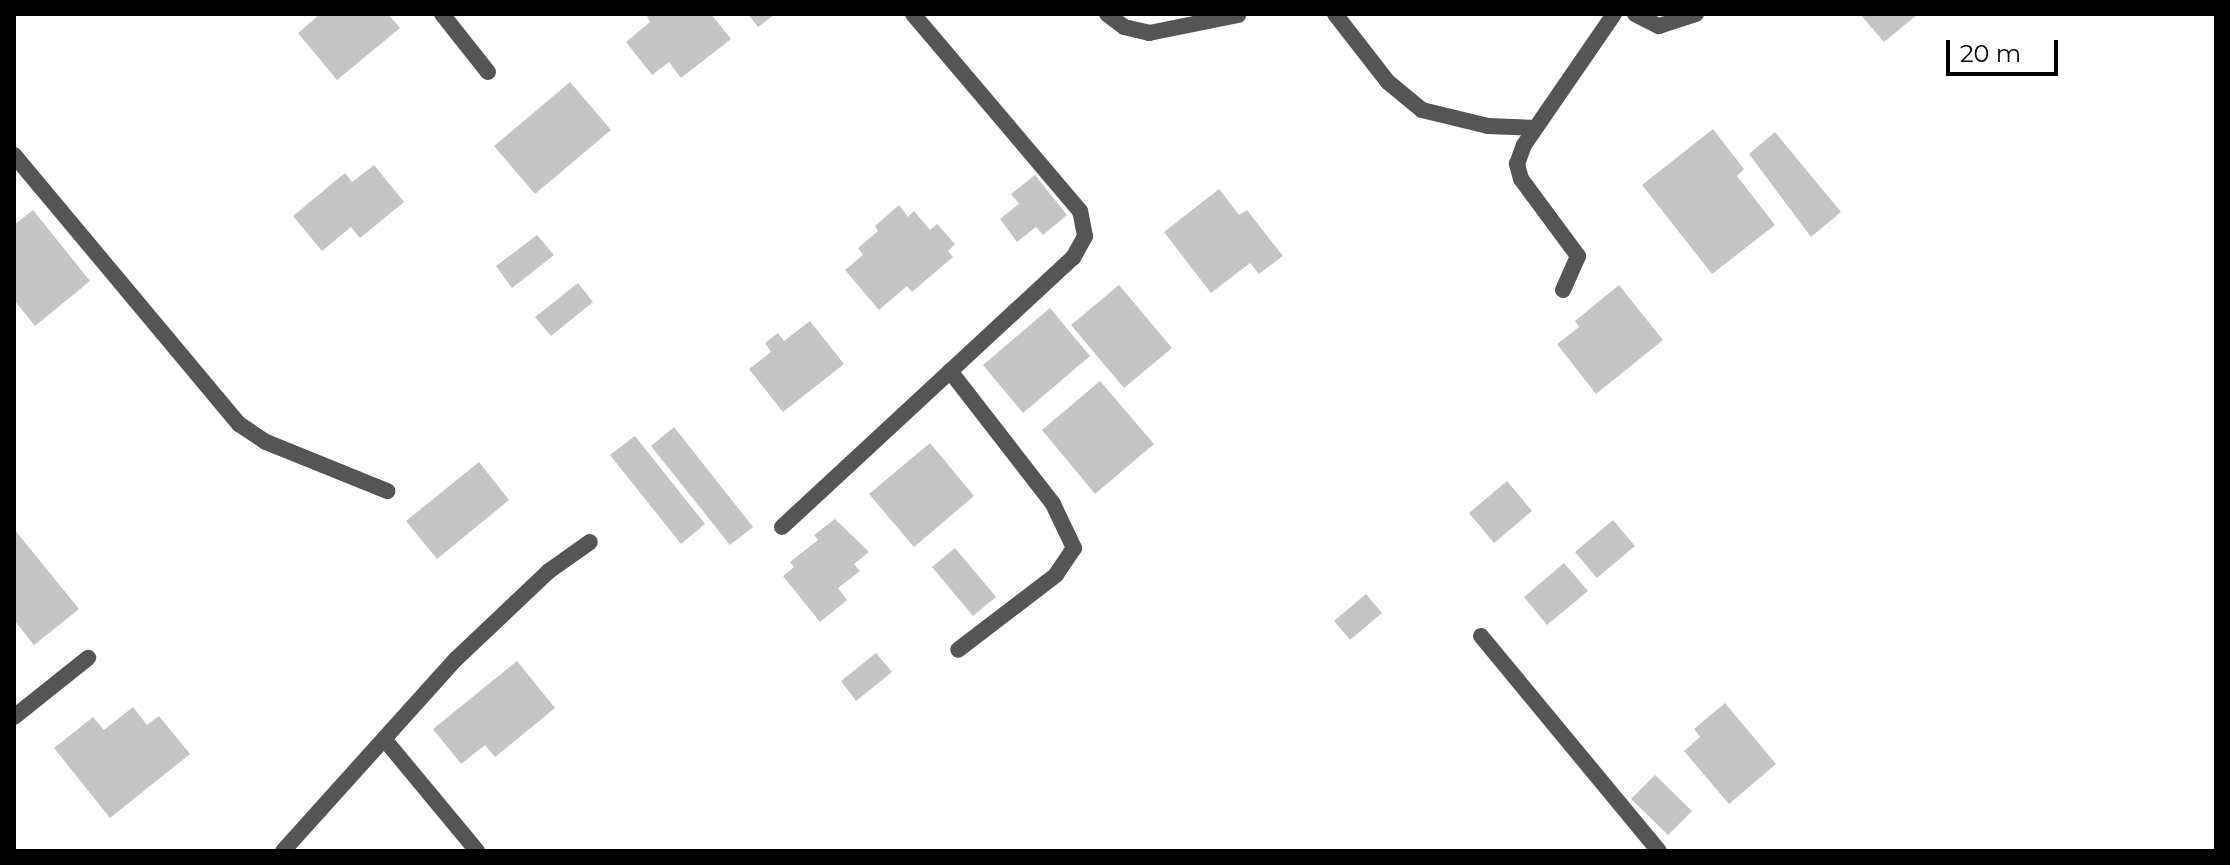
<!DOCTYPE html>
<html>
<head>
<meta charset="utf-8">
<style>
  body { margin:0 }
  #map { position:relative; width:2230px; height:865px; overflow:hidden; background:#fff; font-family:Montserrat,sans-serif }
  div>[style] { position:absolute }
  .building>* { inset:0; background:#c4c4c4 }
  .minor>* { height:16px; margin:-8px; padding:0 8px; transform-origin:8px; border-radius:8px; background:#555 }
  span { translate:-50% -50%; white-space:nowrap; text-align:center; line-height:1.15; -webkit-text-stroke:6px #fff; paint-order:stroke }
  .frame { position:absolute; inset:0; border:16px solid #000; pointer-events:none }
  .scale { position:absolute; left:1946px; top:40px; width:112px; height:36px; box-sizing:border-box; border:4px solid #000; border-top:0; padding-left:10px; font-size:24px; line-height:28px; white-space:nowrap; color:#000; -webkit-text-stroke:6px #fff; paint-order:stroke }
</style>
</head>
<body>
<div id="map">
  <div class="building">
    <i style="clip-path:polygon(320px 14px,388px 14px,400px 28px,337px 80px,298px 33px)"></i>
    <i style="clip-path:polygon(646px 14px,711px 14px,731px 39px,681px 78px,669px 62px,652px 75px,626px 42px,650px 22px)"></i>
    <i style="clip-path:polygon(748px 14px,775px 14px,758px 27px)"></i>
    <i style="clip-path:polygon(1860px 14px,1918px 14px,1884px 42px)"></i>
    <i style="clip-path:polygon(570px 82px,611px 130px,535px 194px,494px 146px)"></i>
    <i style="clip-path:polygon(1713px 129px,1744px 169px,1737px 176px,1775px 225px,1712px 274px,1642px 185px)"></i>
    <i style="clip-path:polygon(1775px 132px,1841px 212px,1811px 237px,1749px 154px)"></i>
    <i style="clip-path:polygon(374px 165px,404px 202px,360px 238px,351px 227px,322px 251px,293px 216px,345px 173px,352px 182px)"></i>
    <i style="clip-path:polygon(1035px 175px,1067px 215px,1043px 235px,1036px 227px,1017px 242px,1000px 219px,1019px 204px,1011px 194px)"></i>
    <i style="clip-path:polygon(1219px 189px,1239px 215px,1247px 210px,1283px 256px,1259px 274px,1250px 263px,1211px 293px,1164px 232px)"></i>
    <i style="clip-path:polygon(899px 205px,908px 217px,914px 211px,930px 230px,937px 224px,955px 244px,948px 251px,953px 257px,912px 292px,907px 286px,879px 310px,845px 270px,863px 255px,858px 248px,878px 231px,875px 226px)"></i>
    <i style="clip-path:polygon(33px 210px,90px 281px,35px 326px,14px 300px,14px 225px)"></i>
    <i style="clip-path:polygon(537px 235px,554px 255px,512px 288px,496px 266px)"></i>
    <i style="clip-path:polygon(578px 283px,593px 302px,551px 336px,535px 317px)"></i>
    <i style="clip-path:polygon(1119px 285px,1172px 348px,1124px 388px,1071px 325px)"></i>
    <i style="clip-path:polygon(1619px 285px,1663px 340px,1596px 394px,1557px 344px,1579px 327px,1575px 321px)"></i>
    <i style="clip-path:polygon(1050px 308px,1090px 356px,1023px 413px,983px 365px)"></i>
    <i style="clip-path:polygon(810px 321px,844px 364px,783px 412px,749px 369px,771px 352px,765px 343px,778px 333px,784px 341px)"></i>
    <i style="clip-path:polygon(1100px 381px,1154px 444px,1095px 494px,1042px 430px)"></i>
    <i style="clip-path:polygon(674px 427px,753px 527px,730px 545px,651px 446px)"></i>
    <i style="clip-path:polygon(635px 436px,705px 524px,681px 544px,610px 455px)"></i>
    <i style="clip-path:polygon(930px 443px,974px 496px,914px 547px,869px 494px)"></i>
    <i style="clip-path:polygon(479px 462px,509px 500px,437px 559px,406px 521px)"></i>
    <i style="clip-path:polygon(1507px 481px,1532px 511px,1494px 543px,1469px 513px)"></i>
    <i style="clip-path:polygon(835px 519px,869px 552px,854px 564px,860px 571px,838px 588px,847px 600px,820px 622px,783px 576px,794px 567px,790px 562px,818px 540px,814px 535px)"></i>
    <i style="clip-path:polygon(1613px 520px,1635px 546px,1597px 578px,1575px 552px)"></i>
    <i style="clip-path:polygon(14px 529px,79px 609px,34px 645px,14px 620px)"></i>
    <i style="clip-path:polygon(955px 548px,996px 597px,973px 616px,932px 567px)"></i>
    <i style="clip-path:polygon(1564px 563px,1588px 591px,1547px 625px,1524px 597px)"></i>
    <i style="clip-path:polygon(1366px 594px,1382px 613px,1350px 640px,1334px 621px)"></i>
    <i style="clip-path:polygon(876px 653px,892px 672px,856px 701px,841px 681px)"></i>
    <i style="clip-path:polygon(517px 661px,555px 708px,495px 757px,485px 745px,461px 764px,433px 729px)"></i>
    <i style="clip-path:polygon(1725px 703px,1776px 764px,1729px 804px,1684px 751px,1700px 737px,1694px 729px)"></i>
    <i style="clip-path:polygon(133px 707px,147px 725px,159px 716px,190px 754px,110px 818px,54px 748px,93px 717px,104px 730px)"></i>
    <i style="clip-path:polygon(1655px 775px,1692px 811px,1668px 835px,1631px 799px)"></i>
  </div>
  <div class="minor">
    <i style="left:442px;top:14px;width:74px;rotate:51.6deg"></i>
    <i style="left:1107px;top:14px;width:21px;rotate:37deg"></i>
    <i style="left:1124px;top:27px;width:26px;rotate:13deg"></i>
    <i style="left:1149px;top:33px;width:91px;rotate:-11.4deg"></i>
    <i style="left:1335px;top:14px;width:86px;rotate:52.1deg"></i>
    <i style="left:1388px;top:82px;width:44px;rotate:39.5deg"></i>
    <i style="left:1422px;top:110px;width:68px;rotate:13.6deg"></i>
    <i style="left:1488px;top:126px;width:47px;rotate:2.4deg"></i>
    <i style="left:1635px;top:14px;width:27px;rotate:27deg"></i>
    <i style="left:1659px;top:26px;width:39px;rotate:-18deg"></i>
    <i style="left:14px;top:155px;width:351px;rotate:50.1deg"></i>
    <i style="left:239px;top:424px;width:32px;rotate:34deg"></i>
    <i style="left:266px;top:442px;width:131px;rotate:22deg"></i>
    <i style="left:1563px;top:290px;width:37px;rotate:-66deg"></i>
    <i style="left:1578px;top:256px;width:96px;rotate:-126.5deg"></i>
    <i style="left:1521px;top:179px;width:16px;rotate:-105deg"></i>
    <i style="left:1517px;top:164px;width:20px;rotate:-70deg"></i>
    <i style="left:1524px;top:145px;width:159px;rotate:-55.5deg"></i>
    <i style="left:950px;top:371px;width:168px;rotate:52.2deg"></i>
    <i style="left:1053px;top:504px;width:49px;rotate:64.5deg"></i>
    <i style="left:1074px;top:548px;width:32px;rotate:124deg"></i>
    <i style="left:1056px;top:575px;width:123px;rotate:142.6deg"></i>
    <i style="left:782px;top:527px;width:396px;rotate:-42.8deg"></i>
    <i style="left:1073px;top:258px;width:25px;rotate:-61deg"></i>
    <i style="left:1085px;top:236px;width:25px;rotate:-101deg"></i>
    <i style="left:1080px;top:211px;width:258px;rotate:-130.3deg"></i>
    <i style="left:1481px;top:636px;width:279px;rotate:50.4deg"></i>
    <i style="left:14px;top:717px;width:95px;rotate:-38.6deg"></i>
    <i style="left:385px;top:740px;width:144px;rotate:50.3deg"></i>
    <i style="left:283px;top:851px;width:258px;rotate:-48deg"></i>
    <i style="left:456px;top:659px;width:128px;rotate:-43.4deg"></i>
    <i style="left:549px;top:571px;width:50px;rotate:-35.3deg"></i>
  </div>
  <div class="frame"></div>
  <div class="scale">20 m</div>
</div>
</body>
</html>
